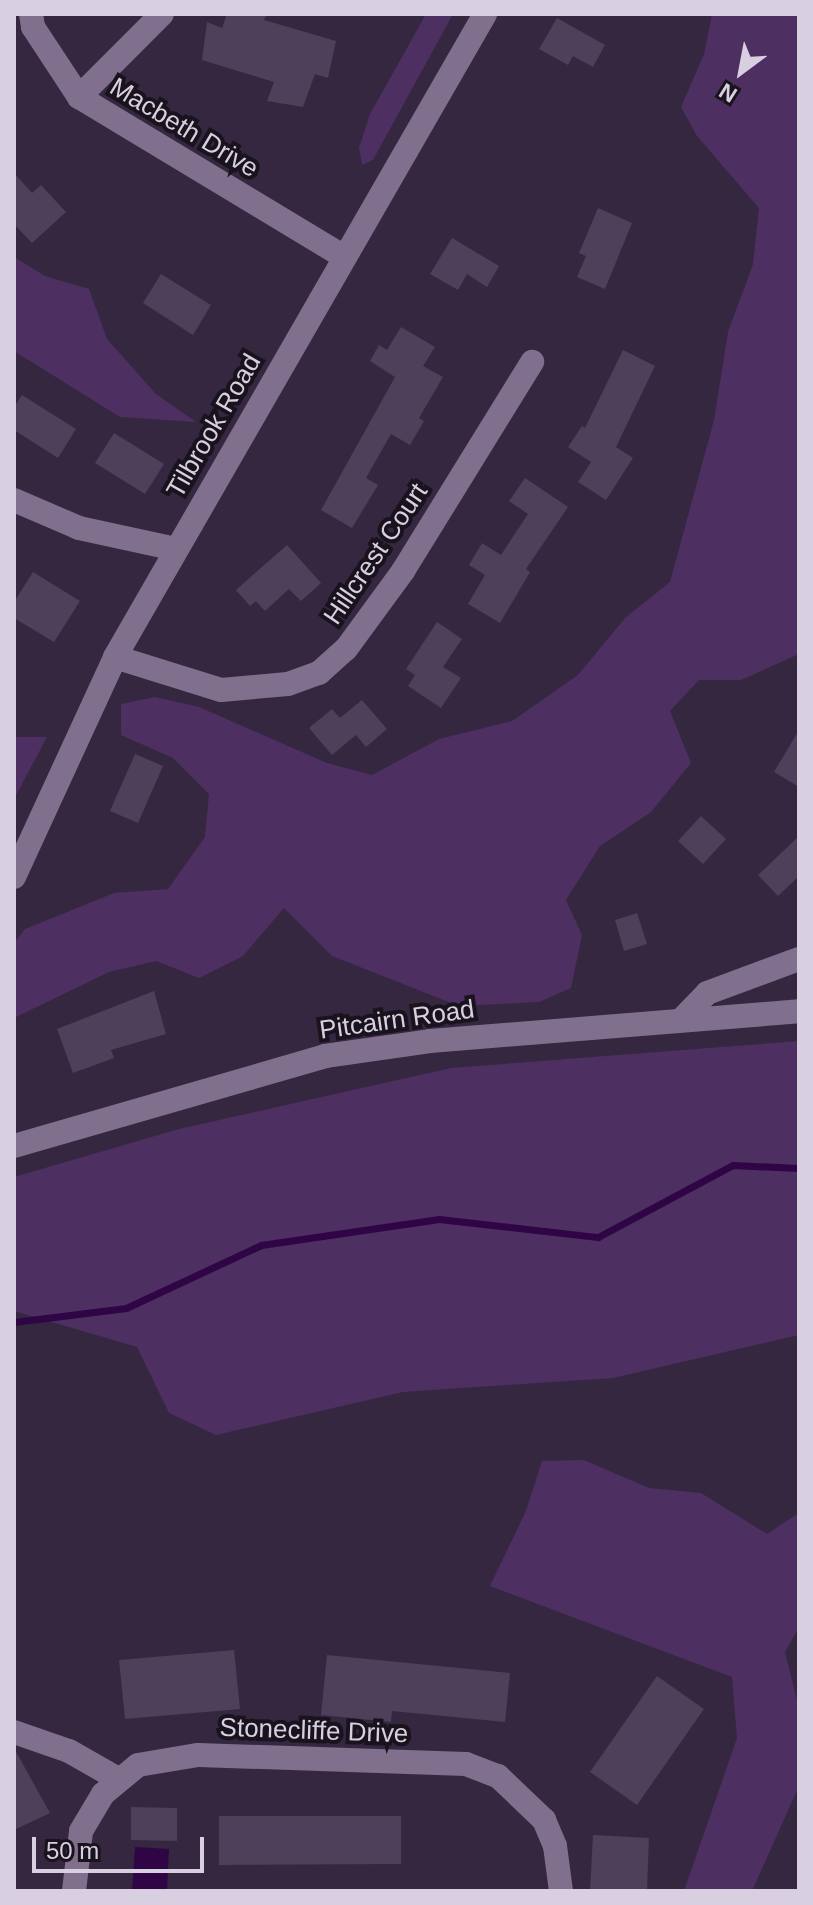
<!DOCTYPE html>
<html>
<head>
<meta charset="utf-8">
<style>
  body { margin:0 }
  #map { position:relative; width:813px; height:1905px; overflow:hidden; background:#352740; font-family:Arial,sans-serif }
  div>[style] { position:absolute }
  .green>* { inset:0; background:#4d2f62 }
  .water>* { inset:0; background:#2f0545 }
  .stream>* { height:7px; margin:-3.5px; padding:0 3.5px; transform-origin:3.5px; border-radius:3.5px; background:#2f0545 }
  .building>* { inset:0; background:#4e3f5a }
  .minor>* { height:24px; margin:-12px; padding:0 12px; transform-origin:12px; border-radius:12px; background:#80708e }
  span { translate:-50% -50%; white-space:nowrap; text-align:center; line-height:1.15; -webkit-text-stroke:8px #19131e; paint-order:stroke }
  .street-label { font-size:26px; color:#d8cfe0 }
  .frame { position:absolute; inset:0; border:16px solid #d8cfe0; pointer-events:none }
  .north { position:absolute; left:701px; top:32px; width:80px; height:80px; -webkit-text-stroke:6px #19131e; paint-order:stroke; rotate:212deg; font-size:22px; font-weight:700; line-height:32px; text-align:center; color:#d8cfe0 }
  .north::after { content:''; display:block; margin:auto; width:28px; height:36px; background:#d8cfe0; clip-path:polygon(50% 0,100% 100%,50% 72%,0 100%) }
  .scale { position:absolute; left:32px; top:1837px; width:172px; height:36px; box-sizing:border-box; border:4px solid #d8cfe0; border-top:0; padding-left:10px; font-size:24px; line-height:28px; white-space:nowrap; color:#d8cfe0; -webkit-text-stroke:6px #19131e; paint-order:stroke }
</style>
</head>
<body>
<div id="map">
  <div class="green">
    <i style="clip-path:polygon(426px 14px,453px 14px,373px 160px,362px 165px,359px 148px,370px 114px)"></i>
    <i style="clip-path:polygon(712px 14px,799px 14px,799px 654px,741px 680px,699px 680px,670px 711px,691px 763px,651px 812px,600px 846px,566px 900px,582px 935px,571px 988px,539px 1002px,459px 1006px,332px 956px,284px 908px,243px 956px,199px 978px,156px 961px,109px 972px,14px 1018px,14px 943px,25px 929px,114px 893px,168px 889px,205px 837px,209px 794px,173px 758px,121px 735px,121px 704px,155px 697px,199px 707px,327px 763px,372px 775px,439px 739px,512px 721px,578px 675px,625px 618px,670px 582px,714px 420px,728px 332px,753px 264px,759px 208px,697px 136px,681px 107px,704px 54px)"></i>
    <i style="clip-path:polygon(14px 257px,45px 276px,89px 289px,107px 339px,156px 394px,196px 422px,120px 417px,14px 351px)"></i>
    <i style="clip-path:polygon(14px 737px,47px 737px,14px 799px)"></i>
    <i style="clip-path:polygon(799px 1041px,799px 1335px,613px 1378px,403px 1392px,216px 1435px,169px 1413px,137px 1347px,14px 1311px,14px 1177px,179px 1129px,451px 1068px)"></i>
    <i style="clip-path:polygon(584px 1460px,649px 1488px,701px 1493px,767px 1534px,799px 1513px,799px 1627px,785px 1652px,799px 1708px,799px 1786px,752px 1891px,684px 1891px,737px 1738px,732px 1677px,490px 1586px,526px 1511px,542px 1461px)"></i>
  </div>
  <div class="water">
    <i style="clip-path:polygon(135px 1847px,169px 1849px,167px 1891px,132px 1891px)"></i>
  </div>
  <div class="stream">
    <i style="left:14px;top:1322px;width:113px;rotate:-7.1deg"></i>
    <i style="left:126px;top:1308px;width:149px;rotate:-25deg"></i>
    <i style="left:261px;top:1245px;width:180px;rotate:-8.3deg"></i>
    <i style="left:439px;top:1219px;width:160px;rotate:6.5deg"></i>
    <i style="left:598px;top:1237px;width:153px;rotate:-28.1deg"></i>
    <i style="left:733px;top:1165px;width:66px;rotate:2.6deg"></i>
  </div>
  <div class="building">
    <i style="clip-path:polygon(227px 14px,267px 14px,264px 20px,336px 41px,328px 78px,315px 74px,303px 107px,267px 101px,274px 82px,202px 60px,207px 22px,222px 28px)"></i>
    <i style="clip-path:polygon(557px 18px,605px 45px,593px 67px,573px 56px,568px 65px,539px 49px)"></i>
    <i style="clip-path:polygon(14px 173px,32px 193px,41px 185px,66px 212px,32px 243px,14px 224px)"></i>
    <i style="clip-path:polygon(598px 208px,632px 223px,605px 289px,577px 277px,586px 256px,579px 253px)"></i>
    <i style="clip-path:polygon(452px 238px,499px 266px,487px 287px,467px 274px,458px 290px,430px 274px)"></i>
    <i style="clip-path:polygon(161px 274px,211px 305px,193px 335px,143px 303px)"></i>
    <i style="clip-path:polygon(401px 327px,435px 347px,423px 366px,443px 377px,419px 418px,424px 421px,410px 445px,391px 434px,366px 478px,378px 485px,352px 528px,321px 510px,395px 377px,370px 361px,379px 345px,387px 350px)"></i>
    <i style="clip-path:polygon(623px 350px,655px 366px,616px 447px,633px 458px,606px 500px,578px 482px,591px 462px,568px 447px,582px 426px,585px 428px)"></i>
    <i style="clip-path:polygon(22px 395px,76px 429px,58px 458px,14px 430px,14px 407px)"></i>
    <i style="clip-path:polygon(114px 433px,164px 464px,145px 494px,95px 463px)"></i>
    <i style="clip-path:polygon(525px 478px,568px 507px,526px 569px,530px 572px,500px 623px,468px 604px,485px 575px,469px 565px,482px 543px,501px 555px,528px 514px,509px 501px)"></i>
    <i style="clip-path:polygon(287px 545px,321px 583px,301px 601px,289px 589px,265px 611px,256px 601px,250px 606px,236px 590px)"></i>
    <i style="clip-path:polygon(33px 572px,80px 601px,54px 642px,14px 618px,14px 602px)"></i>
    <i style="clip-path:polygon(437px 622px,462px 639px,443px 667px,461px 678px,441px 708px,408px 686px,415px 675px,406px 669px)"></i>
    <i style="clip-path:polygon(362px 700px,387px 729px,366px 747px,356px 735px,332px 755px,309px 728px,332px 709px,340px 718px)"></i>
    <i style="clip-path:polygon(799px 730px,799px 787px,774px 772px)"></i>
    <i style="clip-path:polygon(135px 754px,163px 766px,138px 823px,110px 811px)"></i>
    <i style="clip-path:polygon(701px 816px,726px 839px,703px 864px,678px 841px)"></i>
    <i style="clip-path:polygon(799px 836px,799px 876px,778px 896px,758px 875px)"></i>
    <i style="clip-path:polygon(637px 913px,647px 944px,624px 951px,615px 920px)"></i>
    <i style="clip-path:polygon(154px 991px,166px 1034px,111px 1050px,114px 1058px,73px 1073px,57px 1029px)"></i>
    <i style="clip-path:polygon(234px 1650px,240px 1709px,125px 1719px,119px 1660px)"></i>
    <i style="clip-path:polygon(327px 1655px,510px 1673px,505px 1722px,392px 1711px,391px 1722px,321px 1715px)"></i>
    <i style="clip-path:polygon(657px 1676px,704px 1709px,637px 1805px,590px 1772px)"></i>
    <i style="clip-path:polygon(14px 1748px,50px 1813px,14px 1830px)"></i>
    <i style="clip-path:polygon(131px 1807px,177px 1808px,177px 1841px,131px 1840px)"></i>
    <i style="clip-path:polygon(219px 1816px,401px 1816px,401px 1864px,219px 1865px)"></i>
    <i style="clip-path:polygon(593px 1835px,649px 1838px,647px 1891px,590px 1891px)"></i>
  </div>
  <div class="minor">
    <i style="left:31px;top:14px;width:13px;rotate:81deg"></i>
    <i style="left:33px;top:27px;width:84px;rotate:56.7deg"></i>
    <i style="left:79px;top:97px;width:308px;rotate:31.1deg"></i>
    <i style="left:79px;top:97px;width:117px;rotate:-45deg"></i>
    <i style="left:14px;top:500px;width:71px;rotate:23.3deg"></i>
    <i style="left:79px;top:528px;width:99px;rotate:12.2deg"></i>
    <i style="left:115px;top:657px;width:111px;rotate:17.3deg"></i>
    <i style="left:221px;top:690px;width:67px;rotate:-5.1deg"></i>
    <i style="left:288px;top:684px;width:33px;rotate:-20deg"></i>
    <i style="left:319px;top:673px;width:36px;rotate:-42deg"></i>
    <i style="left:346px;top:649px;width:97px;rotate:-53.8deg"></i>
    <i style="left:403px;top:571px;width:246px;rotate:-58.3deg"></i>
    <i style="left:14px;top:877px;width:242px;rotate:-65.3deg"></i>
    <i style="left:115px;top:657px;width:742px;rotate:-60.08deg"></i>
    <i style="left:684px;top:1017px;width:33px;rotate:-46deg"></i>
    <i style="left:707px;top:993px;width:98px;rotate:-20.3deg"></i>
    <i style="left:14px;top:1146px;width:324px;rotate:-16.1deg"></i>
    <i style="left:325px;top:1056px;width:106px;rotate:-8.1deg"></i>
    <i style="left:430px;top:1041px;width:370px;rotate:-4.6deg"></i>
    <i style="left:14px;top:1732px;width:58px;rotate:19.1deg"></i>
    <i style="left:69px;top:1751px;width:56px;rotate:29.7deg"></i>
    <i style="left:74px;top:1891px;width:60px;rotate:-83.3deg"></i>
    <i style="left:81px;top:1831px;width:43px;rotate:-59.3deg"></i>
    <i style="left:103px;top:1794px;width:45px;rotate:-39.6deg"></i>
    <i style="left:138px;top:1765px;width:61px;rotate:-9.5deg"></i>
    <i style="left:198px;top:1755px;width:268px;rotate:1.9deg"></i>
    <i style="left:466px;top:1764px;width:34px;rotate:21deg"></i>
    <i style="left:498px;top:1776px;width:64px;rotate:43.7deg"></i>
    <i style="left:544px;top:1820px;width:28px;rotate:67deg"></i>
    <i style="left:555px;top:1846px;width:45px;rotate:82.4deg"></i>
  </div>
  <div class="street-label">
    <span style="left:184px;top:128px;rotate:31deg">Macbeth Drive</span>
    <span style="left:214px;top:426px;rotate:-60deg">Tilbrook Road</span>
    <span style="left:376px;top:554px;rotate:-56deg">Hillcrest Court</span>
    <span style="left:397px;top:1020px;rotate:-8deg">Pitcairn Road</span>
    <span style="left:314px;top:1731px;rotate:2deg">Stonecliffe Drive</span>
  </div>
  <div class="frame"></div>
  <div class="north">N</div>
  <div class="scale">50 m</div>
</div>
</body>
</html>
